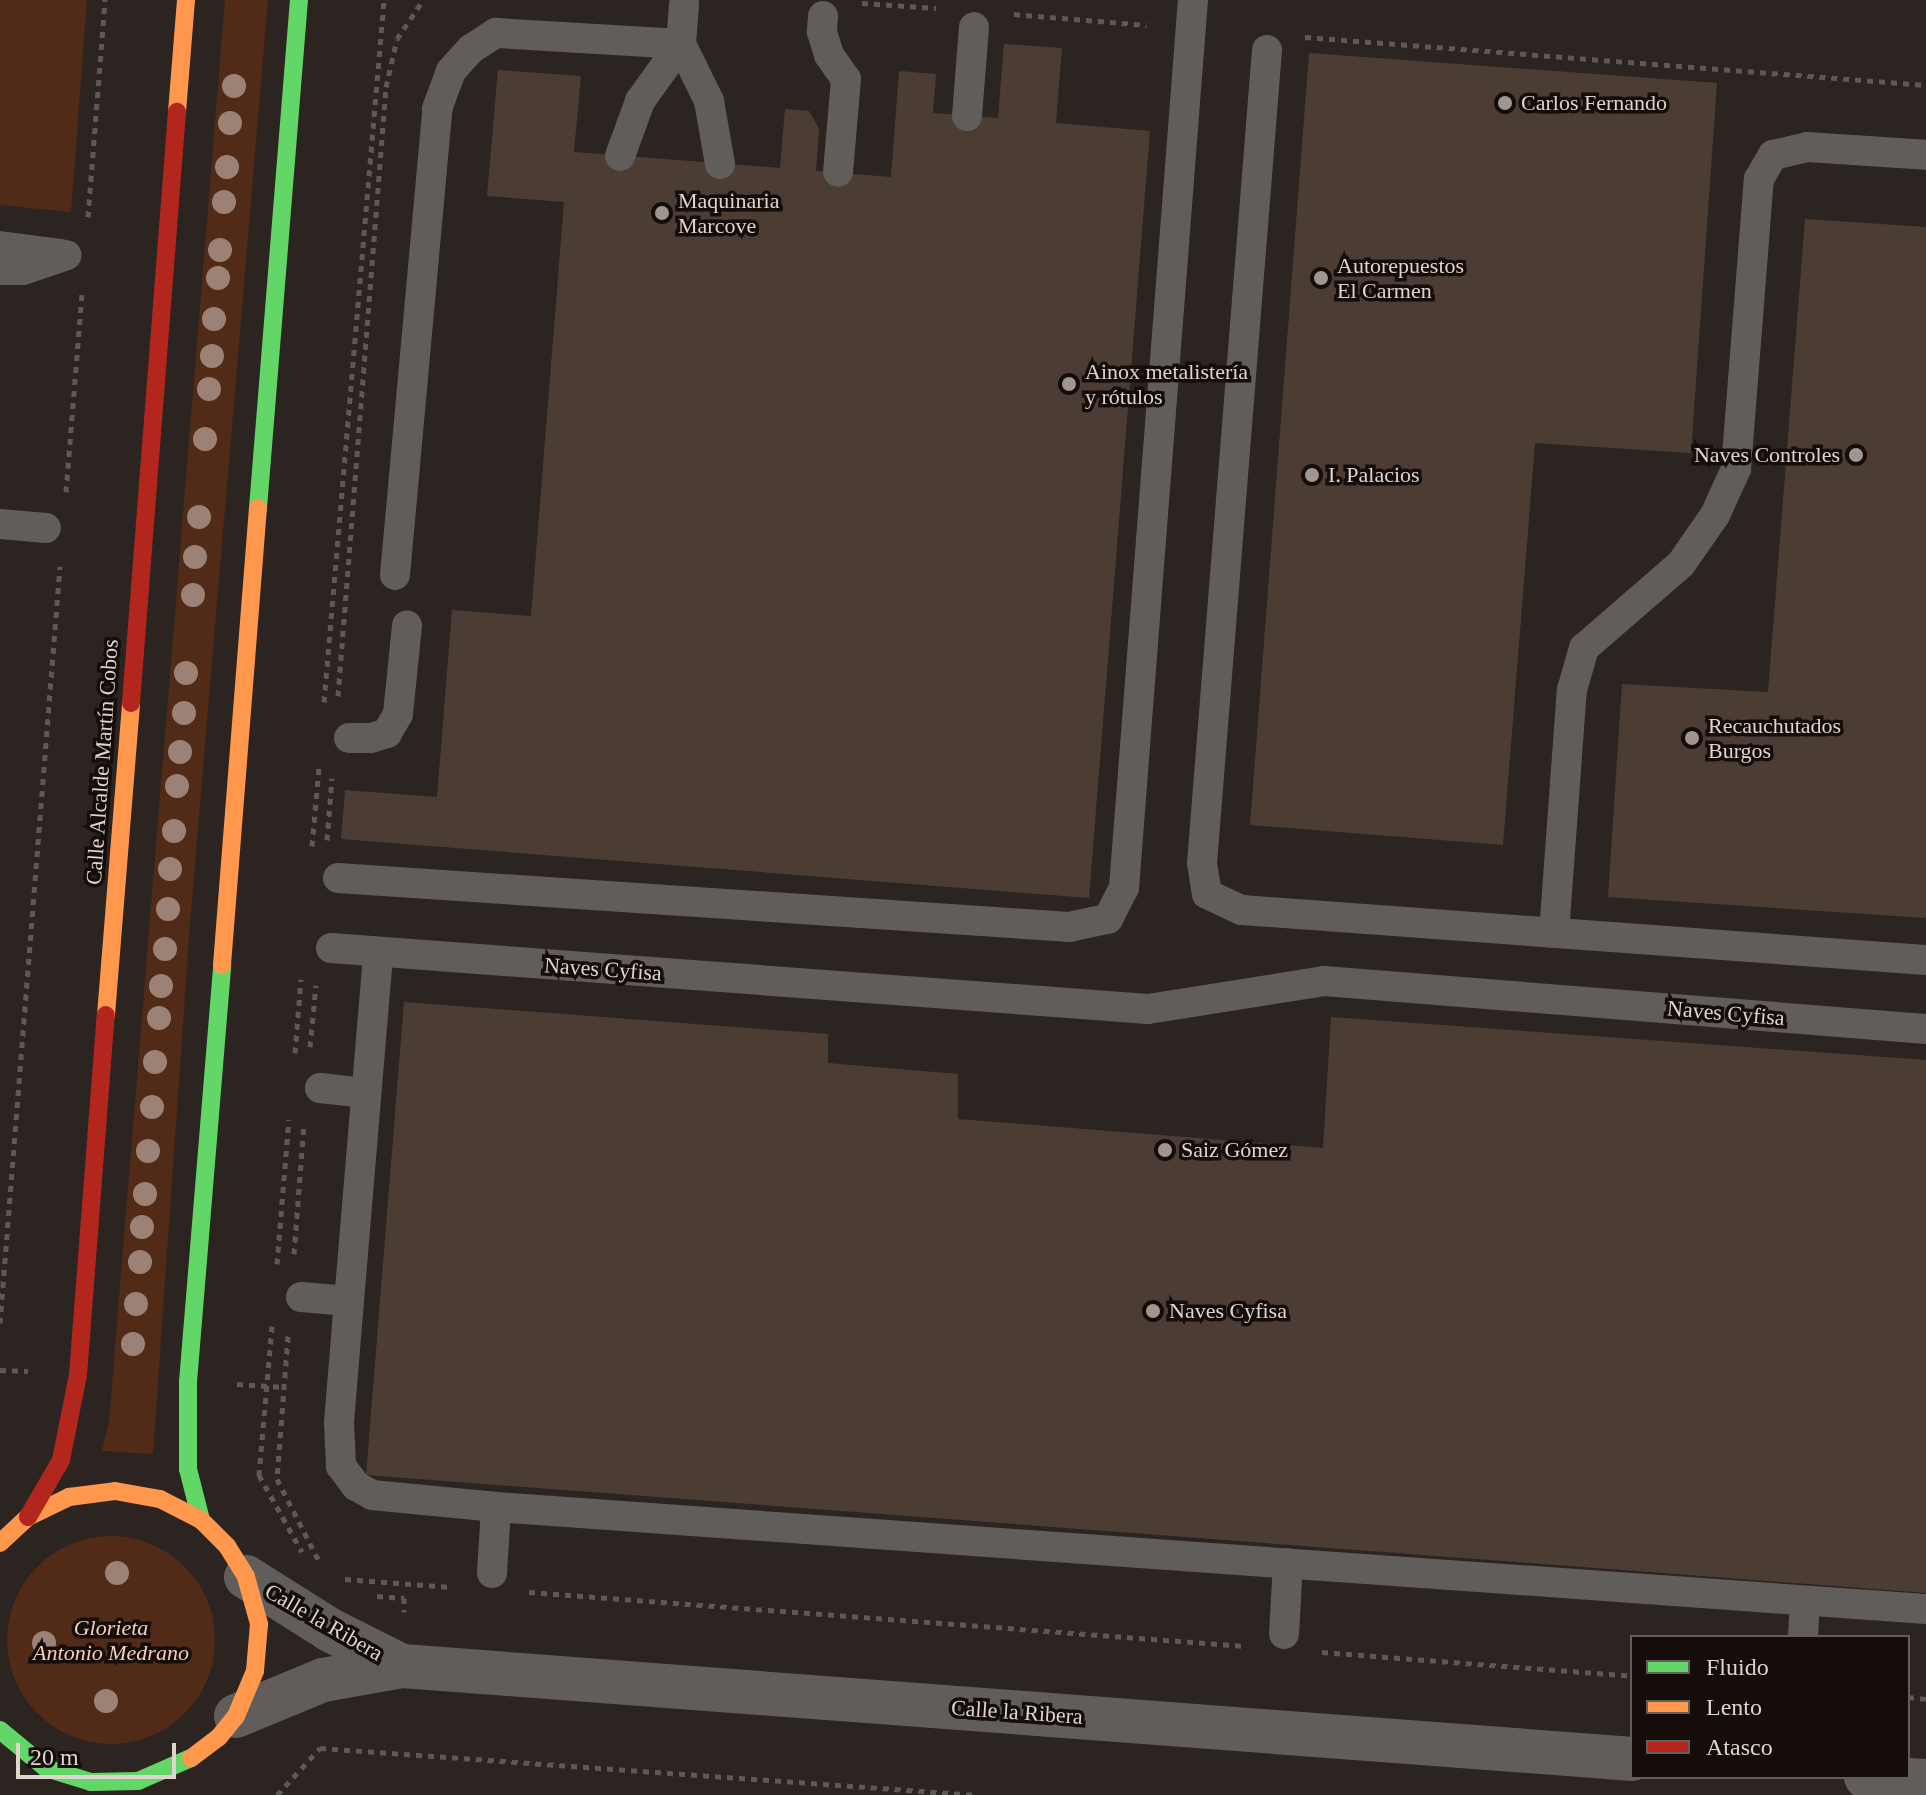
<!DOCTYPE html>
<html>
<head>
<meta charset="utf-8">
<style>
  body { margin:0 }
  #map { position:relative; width:1926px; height:1795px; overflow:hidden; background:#2c2420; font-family:"Times New Roman",serif }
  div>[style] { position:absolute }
  .green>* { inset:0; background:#512b18 }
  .round { border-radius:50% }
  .building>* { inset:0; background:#4c3d34 }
  .path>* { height:5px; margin-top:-2.5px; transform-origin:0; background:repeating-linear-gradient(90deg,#5d5956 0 6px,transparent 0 12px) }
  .lane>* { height:30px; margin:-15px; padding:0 15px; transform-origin:15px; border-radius:15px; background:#615d5b }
  .street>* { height:44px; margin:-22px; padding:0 22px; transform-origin:22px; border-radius:22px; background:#615d5b }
  .fast>* { height:18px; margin:-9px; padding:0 9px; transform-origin:9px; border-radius:9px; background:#63d668 }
  .slow>* { height:18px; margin:-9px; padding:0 9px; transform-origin:9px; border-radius:9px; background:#ff974d }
  .jam>* { height:18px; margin:-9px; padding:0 9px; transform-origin:9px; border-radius:9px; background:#b3261e }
  .trees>* { width:24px; height:24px; margin:-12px; border-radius:50%; background:#9c8276 }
  .dots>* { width:22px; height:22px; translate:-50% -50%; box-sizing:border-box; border:4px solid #140d0a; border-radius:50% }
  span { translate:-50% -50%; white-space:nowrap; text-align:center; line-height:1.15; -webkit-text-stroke:7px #140d0a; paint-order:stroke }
  .poi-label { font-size:22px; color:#dfd4ce }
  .left { translate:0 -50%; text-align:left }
  .right { translate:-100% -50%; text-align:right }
  .street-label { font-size:22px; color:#dfd4ce }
  .park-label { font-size:22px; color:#f8cfbc; font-style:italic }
  .legend { position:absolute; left:1630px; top:1635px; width:280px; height:144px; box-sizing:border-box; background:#140d0a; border:2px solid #655d58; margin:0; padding:10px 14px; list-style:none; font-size:24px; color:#dfd4ce }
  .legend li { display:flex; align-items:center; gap:16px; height:40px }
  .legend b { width:40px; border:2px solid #655d58 }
  .scale { position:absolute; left:16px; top:1743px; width:160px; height:36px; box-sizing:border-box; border:4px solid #dfd4ce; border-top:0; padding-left:10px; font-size:24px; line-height:28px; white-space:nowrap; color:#dfd4ce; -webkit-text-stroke:6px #140d0a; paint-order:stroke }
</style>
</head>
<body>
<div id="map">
  <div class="green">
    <i style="clip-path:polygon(0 0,87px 0,71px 212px,0 205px)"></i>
    <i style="clip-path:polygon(225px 0,268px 0,190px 923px,153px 1454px,102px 1451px,109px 1421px)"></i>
    <i class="round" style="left:7px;top:1536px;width:208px;height:208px"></i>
  </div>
  <div class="building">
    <i style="clip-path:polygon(1004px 44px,1062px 48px,1056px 123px,1150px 131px,1089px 898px,341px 839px,345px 790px,437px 797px,452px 610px,531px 616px,564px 202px,487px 196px,498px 70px,581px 76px,574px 152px,780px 168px,785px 109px,809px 111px,819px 129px,816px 171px,891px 177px,899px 71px,936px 74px,933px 113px,998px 118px)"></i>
    <i style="clip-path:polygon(1309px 53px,1717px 83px,1691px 453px,1535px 443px,1503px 845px,1250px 825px)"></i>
    <i style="clip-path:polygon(1805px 219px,1926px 227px,1926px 918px,1608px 897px,1622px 684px,1768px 692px)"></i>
    <i style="clip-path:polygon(404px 1002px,828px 1034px,828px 1063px,958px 1074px,958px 1119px,1323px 1148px,1331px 1017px,1926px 1060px,1926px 1593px,366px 1475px)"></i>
  </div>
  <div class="path">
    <i style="left:862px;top:3px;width:74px;rotate:3.9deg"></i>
    <i style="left:1014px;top:14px;width:133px;rotate:4.7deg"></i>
    <i style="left:1305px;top:37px;width:623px;rotate:4.42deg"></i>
    <i style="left:88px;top:217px;width:218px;rotate:-85.5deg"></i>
    <i style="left:66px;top:492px;width:198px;rotate:-85.4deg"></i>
    <i style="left:338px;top:696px;width:611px;rotate:-85.49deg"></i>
    <i style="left:386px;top:87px;width:49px;rotate:-77.1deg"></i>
    <i style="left:397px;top:39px;width:47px;rotate:-56.3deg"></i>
    <i style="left:324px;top:702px;width:705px;rotate:-85.11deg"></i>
    <i style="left:327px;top:840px;width:62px;rotate:-85.4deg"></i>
    <i style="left:312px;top:846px;width:78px;rotate:-84.9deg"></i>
    <i style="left:310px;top:1047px;width:62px;rotate:-84.5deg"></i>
    <i style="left:295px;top:1053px;width:74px;rotate:-85.4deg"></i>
    <i style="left:294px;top:1254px;width:129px;rotate:-85.6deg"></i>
    <i style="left:277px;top:1264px;width:145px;rotate:-85.3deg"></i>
    <i style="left:0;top:1323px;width:759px;rotate:-85.47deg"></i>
    <i style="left:272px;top:1326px;width:150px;rotate:95deg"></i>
    <i style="left:259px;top:1475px;width:88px;rotate:60.8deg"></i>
    <i style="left:288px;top:1336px;width:143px;rotate:94.4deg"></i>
    <i style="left:277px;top:1479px;width:94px;rotate:62.9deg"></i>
    <i style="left:0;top:1370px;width:28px;rotate:2deg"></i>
    <i style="left:237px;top:1384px;width:47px;rotate:3.7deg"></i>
    <i style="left:345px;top:1579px;width:106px;rotate:4.3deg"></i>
    <i style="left:529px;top:1592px;width:718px;rotate:4.31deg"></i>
    <i style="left:377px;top:1596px;width:27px;rotate:4deg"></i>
    <i style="left:404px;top:1598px;width:14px;rotate:90deg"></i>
    <i style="left:1322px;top:1652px;width:311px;rotate:4.4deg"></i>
    <i style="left:1908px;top:1697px;width:18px;rotate:6deg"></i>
    <i style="left:277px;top:1795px;width:64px;rotate:-47.5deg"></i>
    <i style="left:320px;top:1748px;width:659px;rotate:4.09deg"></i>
  </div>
  <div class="lane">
    <i style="left:823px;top:16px;width:16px;rotate:94deg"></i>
    <i style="left:822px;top:32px;width:24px;rotate:73deg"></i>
    <i style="left:829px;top:55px;width:29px;rotate:55deg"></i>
    <i style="left:846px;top:79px;width:93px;rotate:94.9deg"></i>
    <i style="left:1267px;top:50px;width:816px;rotate:94.57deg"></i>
    <i style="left:1202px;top:863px;width:31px;rotate:81deg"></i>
    <i style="left:1207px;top:894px;width:38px;rotate:25deg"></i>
    <i style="left:1242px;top:910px;width:686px;rotate:4.18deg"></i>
    <i style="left:967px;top:116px;width:89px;rotate:-85.5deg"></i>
    <i style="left:620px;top:156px;width:59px;rotate:-70deg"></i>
    <i style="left:640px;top:101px;width:70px;rotate:-54.3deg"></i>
    <i style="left:681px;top:44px;width:40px;rotate:-85.7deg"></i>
    <i style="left:0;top:246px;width:62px;rotate:7.5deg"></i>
    <i style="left:0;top:270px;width:23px"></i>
    <i style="left:23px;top:270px;width:46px;rotate:-18.8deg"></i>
    <i style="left:0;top:524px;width:46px;rotate:5deg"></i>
    <i style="left:395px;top:575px;width:468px;rotate:-84.8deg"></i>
    <i style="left:437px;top:109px;width:40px;rotate:-69.8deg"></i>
    <i style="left:451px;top:71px;width:30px;rotate:-48deg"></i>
    <i style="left:471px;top:49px;width:30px;rotate:-33deg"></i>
    <i style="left:496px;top:33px;width:185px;rotate:3.4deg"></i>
    <i style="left:681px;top:44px;width:64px;rotate:63.8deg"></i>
    <i style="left:709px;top:101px;width:64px;rotate:80.1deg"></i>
    <i style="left:349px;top:738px;width:22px"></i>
    <i style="left:371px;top:738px;width:17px;rotate:-17deg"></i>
    <i style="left:387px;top:733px;width:22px;rotate:-60deg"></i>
    <i style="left:398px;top:714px;width:89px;rotate:-84.2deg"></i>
    <i style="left:338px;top:878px;width:733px;rotate:3.83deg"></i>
    <i style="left:1069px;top:927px;width:40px;rotate:-12deg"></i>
    <i style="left:1108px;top:919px;width:35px;rotate:-63deg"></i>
    <i style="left:1124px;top:888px;width:891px;rotate:-85.56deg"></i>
    <i style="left:1554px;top:933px;width:244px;rotate:-85.8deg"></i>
    <i style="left:1572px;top:690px;width:44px;rotate:-74.1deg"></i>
    <i style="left:1584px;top:648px;width:128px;rotate:-40.9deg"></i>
    <i style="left:1681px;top:564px;width:60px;rotate:-55.2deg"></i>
    <i style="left:1715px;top:515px;width:51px;rotate:-65.5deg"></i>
    <i style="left:1736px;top:469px;width:291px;rotate:-85.5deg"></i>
    <i style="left:1759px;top:179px;width:28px;rotate:-60deg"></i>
    <i style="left:1773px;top:155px;width:35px;rotate:-13deg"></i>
    <i style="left:1807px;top:147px;width:119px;rotate:3.8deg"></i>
    <i style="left:331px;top:948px;width:819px;rotate:4.27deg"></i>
    <i style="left:1148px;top:1009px;width:178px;rotate:-9deg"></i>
    <i style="left:1324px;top:981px;width:604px;rotate:4.56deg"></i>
    <i style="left:320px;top:1088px;width:46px;rotate:6.2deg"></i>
    <i style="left:301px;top:1297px;width:48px;rotate:4.8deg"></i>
    <i style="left:349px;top:1301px;width:350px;rotate:-85.2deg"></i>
    <i style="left:349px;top:1301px;width:121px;rotate:94.7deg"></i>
    <i style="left:339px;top:1422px;width:44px;rotate:87.4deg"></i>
    <i style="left:341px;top:1466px;width:25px;rotate:53deg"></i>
    <i style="left:356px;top:1486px;width:18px;rotate:29deg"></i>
    <i style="left:372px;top:1495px;width:125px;rotate:5.5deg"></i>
    <i style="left:492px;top:1573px;width:66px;rotate:-86.5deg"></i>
    <i style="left:496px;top:1507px;width:1434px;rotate:4.08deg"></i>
    <i style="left:1284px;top:1634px;width:71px;rotate:-86.8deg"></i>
    <i style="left:1803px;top:1637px;width:36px;rotate:-87deg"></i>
  </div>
  <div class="street">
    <i style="left:246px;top:1577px;width:99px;rotate:32.2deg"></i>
    <i style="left:330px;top:1630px;width:80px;rotate:26.6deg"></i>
    <i style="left:236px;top:1716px;width:94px;rotate:-22.5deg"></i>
    <i style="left:323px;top:1680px;width:80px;rotate:-10deg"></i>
    <i style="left:402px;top:1666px;width:1234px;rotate:4.32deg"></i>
    <i style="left:1866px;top:1777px;width:60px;rotate:3.8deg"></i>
  </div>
  <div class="fast">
    <i style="left:258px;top:508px;width:510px;rotate:-85.39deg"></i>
    <i style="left:201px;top:1520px;width:53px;rotate:-104.3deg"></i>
    <i style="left:188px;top:1469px;width:87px;rotate:-90deg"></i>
    <i style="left:188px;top:1382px;width:418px;rotate:-85.3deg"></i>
    <i style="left:0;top:1730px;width:60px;rotate:39.6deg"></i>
    <i style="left:46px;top:1768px;width:47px;rotate:17.3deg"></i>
    <i style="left:91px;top:1782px;width:47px;rotate:-1.2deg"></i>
    <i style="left:138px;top:1781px;width:58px;rotate:-23.5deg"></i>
  </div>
  <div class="slow">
    <i style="left:177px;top:112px;width:112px;rotate:-85.4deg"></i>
    <i style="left:222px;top:965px;width:458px;rotate:-85.5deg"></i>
    <i style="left:106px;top:1015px;width:313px;rotate:-85.4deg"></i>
    <i style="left:0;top:1543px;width:38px;rotate:-43deg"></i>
    <i style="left:28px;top:1517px;width:46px;rotate:-26deg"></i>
    <i style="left:69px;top:1497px;width:46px;rotate:-7.4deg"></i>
    <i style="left:115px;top:1491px;width:46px;rotate:10.1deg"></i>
    <i style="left:160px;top:1499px;width:46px;rotate:27.1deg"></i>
    <i style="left:201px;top:1520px;width:37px;rotate:45deg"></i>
    <i style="left:227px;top:1546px;width:36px;rotate:58deg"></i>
    <i style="left:246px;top:1577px;width:49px;rotate:74.5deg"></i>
    <i style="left:259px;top:1624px;width:47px;rotate:94.9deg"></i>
    <i style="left:255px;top:1671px;width:49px;rotate:112.9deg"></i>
    <i style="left:236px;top:1716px;width:27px;rotate:129deg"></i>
    <i style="left:219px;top:1737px;width:35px;rotate:143deg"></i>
  </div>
  <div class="jam">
    <i style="left:131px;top:703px;width:593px;rotate:-85.55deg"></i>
    <i style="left:28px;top:1517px;width:66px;rotate:-59.9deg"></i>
    <i style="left:61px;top:1460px;width:87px;rotate:-78.7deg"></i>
    <i style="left:78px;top:1375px;width:361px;rotate:-85.6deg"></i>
  </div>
  <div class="trees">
    <i style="left:234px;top:86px"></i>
    <i style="left:230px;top:123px"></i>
    <i style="left:227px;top:167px"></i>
    <i style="left:224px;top:202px"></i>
    <i style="left:220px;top:250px"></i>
    <i style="left:218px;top:278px"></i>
    <i style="left:214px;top:319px"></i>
    <i style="left:212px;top:356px"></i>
    <i style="left:209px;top:389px"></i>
    <i style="left:205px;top:439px"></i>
    <i style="left:199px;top:517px"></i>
    <i style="left:195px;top:557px"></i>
    <i style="left:193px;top:595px"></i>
    <i style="left:186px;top:673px"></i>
    <i style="left:184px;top:713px"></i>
    <i style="left:180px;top:752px"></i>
    <i style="left:177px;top:786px"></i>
    <i style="left:174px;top:831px"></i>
    <i style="left:170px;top:869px"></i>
    <i style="left:168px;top:909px"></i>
    <i style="left:165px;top:949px"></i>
    <i style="left:161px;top:986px"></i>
    <i style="left:159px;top:1018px"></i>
    <i style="left:155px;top:1062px"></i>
    <i style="left:152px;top:1107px"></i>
    <i style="left:148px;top:1151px"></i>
    <i style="left:145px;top:1194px"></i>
    <i style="left:142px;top:1227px"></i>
    <i style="left:140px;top:1262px"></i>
    <i style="left:136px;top:1304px"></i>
    <i style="left:133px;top:1344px"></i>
    <i style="left:117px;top:1573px"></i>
    <i style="left:44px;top:1643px"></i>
    <i style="left:106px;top:1701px"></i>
  </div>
  <div class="dots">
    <i style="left:1505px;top:103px;background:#a09691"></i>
    <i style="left:662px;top:213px;background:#a09691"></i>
    <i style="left:1321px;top:278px;background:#a09691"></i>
    <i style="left:1069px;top:384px;background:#a09691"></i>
    <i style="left:1856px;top:455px;background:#a09691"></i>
    <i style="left:1312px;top:475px;background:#a09691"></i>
    <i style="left:1692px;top:738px;background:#a09691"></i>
    <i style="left:1165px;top:1150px;background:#a09691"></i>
    <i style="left:1153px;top:1311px;background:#a09691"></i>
  </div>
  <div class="poi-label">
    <span class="left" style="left:1521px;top:103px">Carlos Fernando</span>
    <span class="left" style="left:678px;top:213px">Maquinaria<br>Marcove</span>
    <span class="left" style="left:1337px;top:278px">Autorepuestos<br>El Carmen</span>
    <span class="left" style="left:1085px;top:384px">Ainox metalistería<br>y rótulos</span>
    <span class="right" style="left:1840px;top:455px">Naves Controles</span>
    <span class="left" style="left:1328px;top:475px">I. Palacios</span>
    <span class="left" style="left:1708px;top:738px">Recauchutados<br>Burgos</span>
    <span class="left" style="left:1181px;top:1150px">Saiz Gómez</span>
    <span class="left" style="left:1169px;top:1311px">Naves Cyfisa</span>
  </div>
  <div class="street-label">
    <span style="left:102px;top:762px;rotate:-86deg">Calle Alcalde Martín Cobos</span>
    <span style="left:603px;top:969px;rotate:4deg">Naves Cyfisa</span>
    <span style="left:1726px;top:1013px;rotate:5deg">Naves Cyfisa</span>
    <span style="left:324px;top:1622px;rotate:30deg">Calle la Ribera</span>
    <span style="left:1017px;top:1712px;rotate:4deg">Calle la Ribera</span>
  </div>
  <div class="park-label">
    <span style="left:111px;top:1640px">Glorieta<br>Antonio Medrano</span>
  </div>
  <ul class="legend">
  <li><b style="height:10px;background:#63d668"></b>Fluido</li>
  <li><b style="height:10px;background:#ff974d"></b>Lento</li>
  <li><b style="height:10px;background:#b3261e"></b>Atasco</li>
  </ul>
  <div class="scale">20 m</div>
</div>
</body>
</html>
